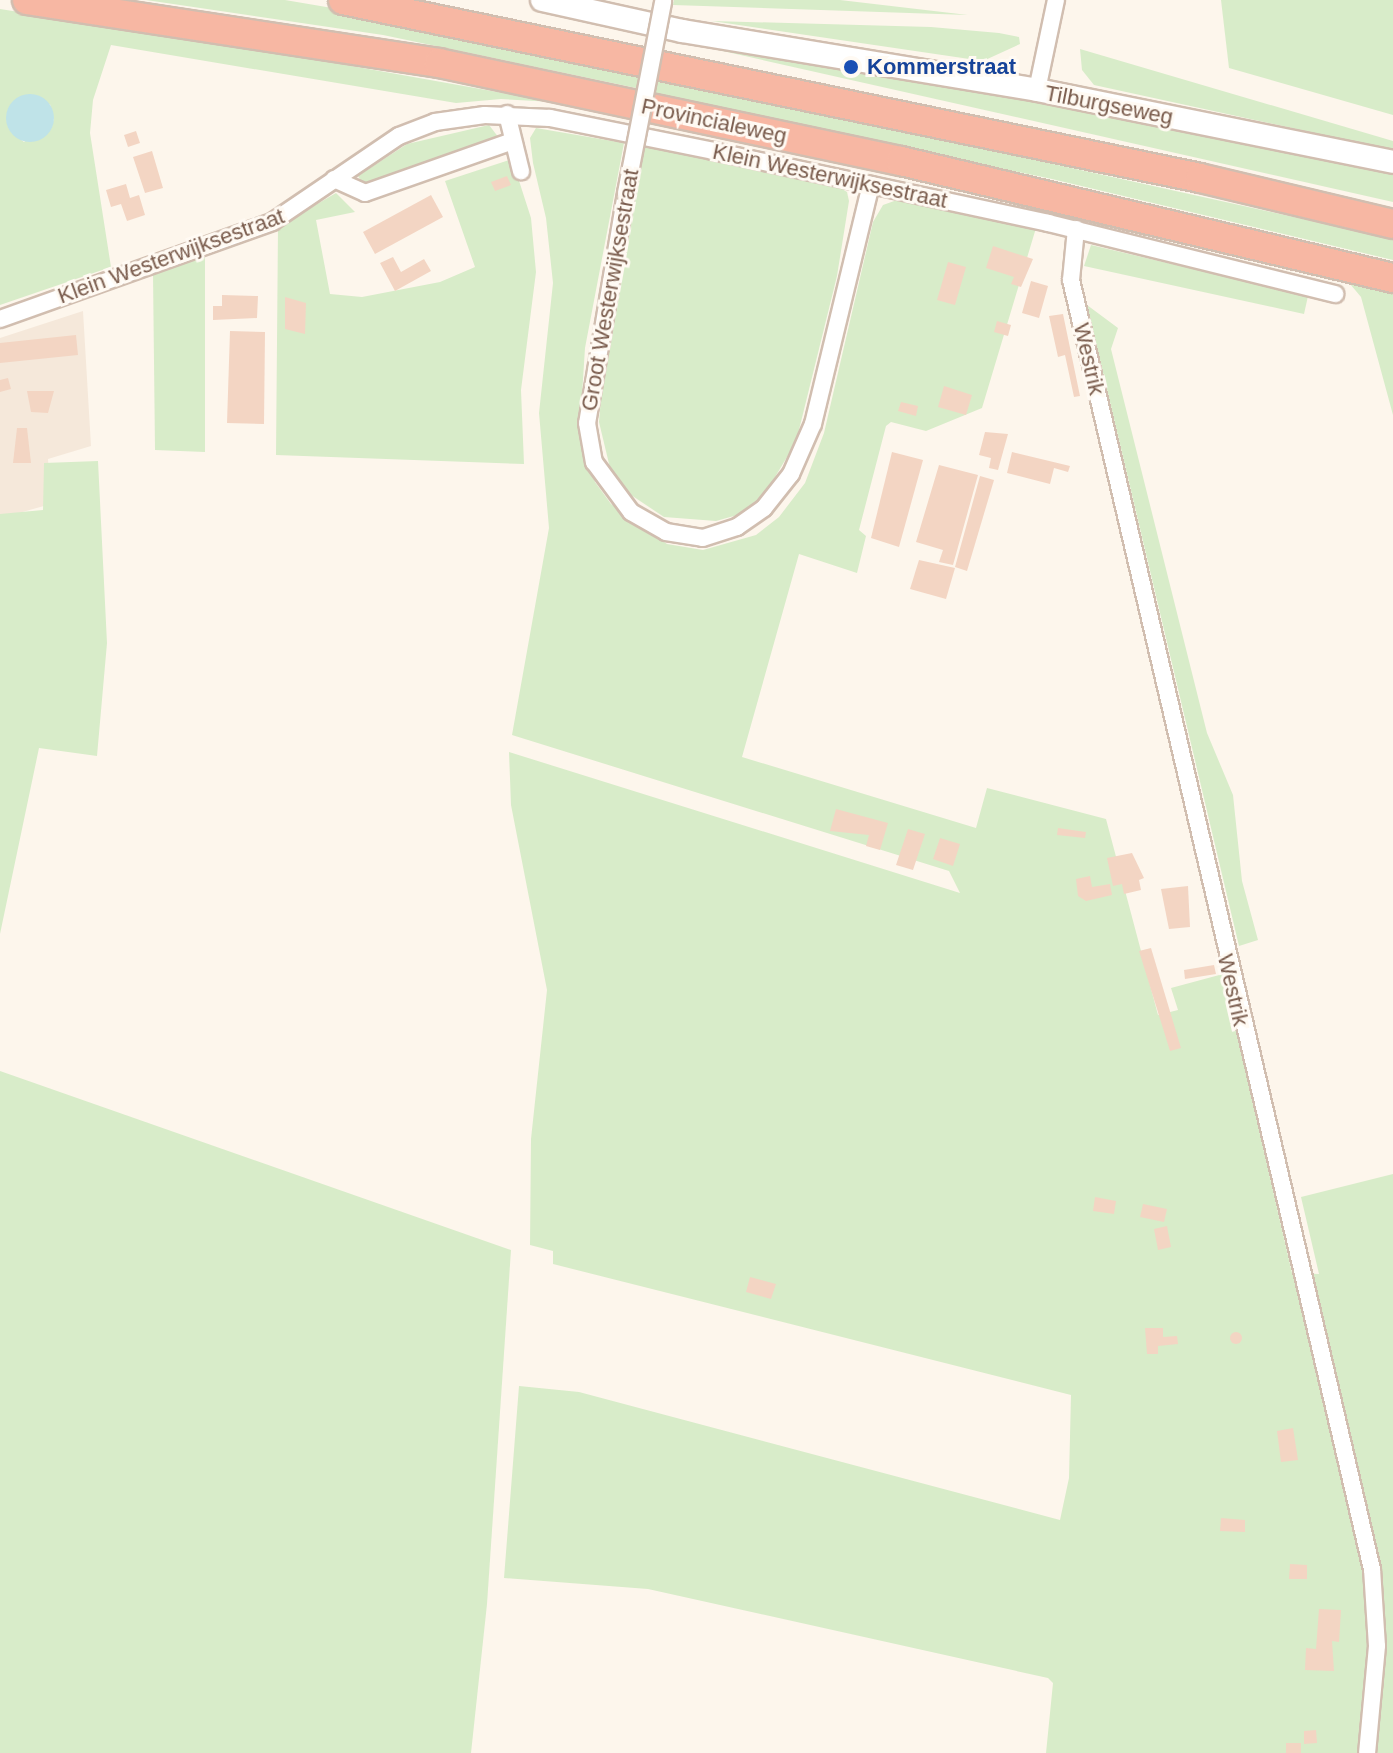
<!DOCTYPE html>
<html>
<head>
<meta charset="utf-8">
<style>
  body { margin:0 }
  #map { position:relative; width:1393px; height:1753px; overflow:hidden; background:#fdf6ec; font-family:Helvetica,sans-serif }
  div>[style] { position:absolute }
  .residential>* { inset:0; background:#f5e8da }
  .green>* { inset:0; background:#d8ecc9 }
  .water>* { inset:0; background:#bfe3e8 }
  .round { border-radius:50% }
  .building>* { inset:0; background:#f3d5c3 }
  .roads { filter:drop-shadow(2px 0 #d1beb0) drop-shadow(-2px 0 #d1beb0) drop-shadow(0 2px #d1beb0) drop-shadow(0 -2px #d1beb0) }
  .street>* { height:16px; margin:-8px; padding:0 8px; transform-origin:8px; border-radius:8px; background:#fff }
  .secondary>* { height:22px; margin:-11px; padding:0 11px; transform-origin:11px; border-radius:11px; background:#fff }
  .highway>* { height:28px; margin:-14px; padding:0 14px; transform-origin:14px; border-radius:14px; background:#f7b7a3 }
  .bridges { filter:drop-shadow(2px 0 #d1beb0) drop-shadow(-2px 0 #d1beb0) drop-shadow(0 2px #d1beb0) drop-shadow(0 -2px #d1beb0) }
  .street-bridge>* { height:16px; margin:-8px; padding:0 8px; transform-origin:8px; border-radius:8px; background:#fff }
  .dots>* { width:22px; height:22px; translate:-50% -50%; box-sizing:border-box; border:4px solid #fffaf3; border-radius:50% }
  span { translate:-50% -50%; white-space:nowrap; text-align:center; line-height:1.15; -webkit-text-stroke:6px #fffaf3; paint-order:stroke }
  .transit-label { font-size:22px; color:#164399; font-weight:700 }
  .left { translate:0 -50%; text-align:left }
  .street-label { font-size:22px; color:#7a5c4d }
</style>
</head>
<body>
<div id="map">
  <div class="residential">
    <i style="clip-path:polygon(83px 311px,91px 446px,48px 459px,51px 504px,8px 516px,0 580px,0 338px)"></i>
  </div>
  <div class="green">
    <i style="clip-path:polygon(146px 0,285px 0,391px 18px,1393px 239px,1393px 260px,1052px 179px,655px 96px,636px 88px,383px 35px)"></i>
    <i style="clip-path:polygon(674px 0,840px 0,968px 15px,673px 5px)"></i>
    <i style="clip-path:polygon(1221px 0,1393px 0,1393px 115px,1229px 68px)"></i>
    <i style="clip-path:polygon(evenodd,0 9px,290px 55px,554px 102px,501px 99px,456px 103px,111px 45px,93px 100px,90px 133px,111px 267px,0 305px,0 9px,50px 104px,54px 120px,24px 142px,11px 132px,9px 108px,50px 104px)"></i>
    <i style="clip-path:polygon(712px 21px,931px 27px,999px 33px,1019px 37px,1020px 44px,983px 61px)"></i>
    <i style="clip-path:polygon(1080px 49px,1393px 141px,1393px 150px,1094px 85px,1082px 70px)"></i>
    <i style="clip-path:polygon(718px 50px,1133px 117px,1393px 170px,1393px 202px)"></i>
    <i style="clip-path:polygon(489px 125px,499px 138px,366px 189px,358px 176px,407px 144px)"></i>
    <i style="clip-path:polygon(536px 128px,624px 143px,585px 348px,580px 427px,595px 482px,611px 504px,667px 544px,703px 550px,756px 535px,779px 517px,805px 483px,824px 433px,873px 222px,883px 205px,897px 200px,927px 204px,1036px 228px,982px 408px,926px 431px,891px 422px,886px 426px,859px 530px,866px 536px,857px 573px,799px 554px,742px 757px,976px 828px,987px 788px,1106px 819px,1158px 1015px,1178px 1010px,1171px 988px,1223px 974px,1292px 1273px,1319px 1274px,1301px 1197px,1393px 1174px,1393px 1753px,1046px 1753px,1053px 1683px,1048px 1678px,648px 1589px,504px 1578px,519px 1386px,579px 1392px,1060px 1520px,1069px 1478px,1071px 1395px,553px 1264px,553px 1251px,530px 1245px,531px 1139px,547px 990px,511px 805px,509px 752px,960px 893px,949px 871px,512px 735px,549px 528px,539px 413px,553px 283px,546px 218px,533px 163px,530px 138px)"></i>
    <i style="clip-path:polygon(645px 146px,831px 182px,847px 192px,849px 201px,837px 276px,796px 442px,766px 492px,741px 514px,716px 521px,664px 517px,628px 493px,610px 468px,599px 422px,604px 362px)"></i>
    <i style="clip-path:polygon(512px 159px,531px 218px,536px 272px,521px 390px,524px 464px,276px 455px,278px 227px,336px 193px,355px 212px,316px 220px,330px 294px,362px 297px,440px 282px,475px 267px,445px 181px)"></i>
    <i style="clip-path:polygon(1091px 245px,1308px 296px,1304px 314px,1084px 266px)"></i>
    <i style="clip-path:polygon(205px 255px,205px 452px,155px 450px,153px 274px)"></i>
    <i style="clip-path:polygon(1345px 278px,1393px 291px,1393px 415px,1361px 297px)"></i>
    <i style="clip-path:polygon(1087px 305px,1118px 328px,1111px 349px,1207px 733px,1233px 795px,1242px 881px,1258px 940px,1239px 946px)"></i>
    <i style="clip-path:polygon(98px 461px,107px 643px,97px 756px,39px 748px,0 934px,0 514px,43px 510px,44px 463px)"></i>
    <i style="clip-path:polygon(0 1071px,511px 1250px,487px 1604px,471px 1753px,0 1753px)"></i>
  </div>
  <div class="water">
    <i class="round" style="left:6px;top:94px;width:48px;height:48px"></i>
  </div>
  <div class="building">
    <i style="clip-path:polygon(136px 131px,140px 143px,128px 147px,124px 135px)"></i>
    <i style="clip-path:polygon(152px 151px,163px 188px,145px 193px,133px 157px)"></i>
    <i style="clip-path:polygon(507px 176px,511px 185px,495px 191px,491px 182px)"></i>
    <i style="clip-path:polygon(126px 184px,130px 198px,139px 195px,145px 215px,127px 221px,121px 204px,111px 207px,106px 190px)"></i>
    <i style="clip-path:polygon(431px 195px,443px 217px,375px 254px,363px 232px)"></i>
    <i style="clip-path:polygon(993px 246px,1033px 259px,1021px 287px,1011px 284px,1014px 277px,986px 268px)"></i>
    <i style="clip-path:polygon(393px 257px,401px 272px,424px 259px,431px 271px,395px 291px,380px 263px)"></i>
    <i style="clip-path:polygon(948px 262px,966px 267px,955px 305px,937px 300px)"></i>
    <i style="clip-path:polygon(1031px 281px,1048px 286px,1039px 318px,1022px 313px)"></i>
    <i style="clip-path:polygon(222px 295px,258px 296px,257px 318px,213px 320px,213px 306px,222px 306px)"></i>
    <i style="clip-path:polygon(285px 297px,306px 303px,305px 334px,285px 329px)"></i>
    <i style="clip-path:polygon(1063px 314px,1080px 396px,1074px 397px,1065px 355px,1058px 357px,1049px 316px)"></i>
    <i style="clip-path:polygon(997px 321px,1011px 325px,1008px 336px,994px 332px)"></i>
    <i style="clip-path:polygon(230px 331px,265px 332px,264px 424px,227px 423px)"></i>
    <i style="clip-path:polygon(76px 335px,78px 355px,0 363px,0 343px)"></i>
    <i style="clip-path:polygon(8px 378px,11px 389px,0 392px,0 380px)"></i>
    <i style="clip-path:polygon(944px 386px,972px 395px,966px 415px,938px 407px)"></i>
    <i style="clip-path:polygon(27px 391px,54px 391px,48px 413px,31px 412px)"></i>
    <i style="clip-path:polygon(901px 402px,918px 406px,916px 416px,898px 411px)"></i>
    <i style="clip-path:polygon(17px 428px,27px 428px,31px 463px,13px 463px)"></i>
    <i style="clip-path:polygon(985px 432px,1008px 434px,998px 470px,989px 468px,991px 458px,979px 455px)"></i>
    <i style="clip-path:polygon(892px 452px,923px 460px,899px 547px,871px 538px)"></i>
    <i style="clip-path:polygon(1012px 452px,1070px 466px,1068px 472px,1054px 468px,1050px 484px,1007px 473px)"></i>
    <i style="clip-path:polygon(939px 465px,978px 475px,953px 565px,939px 562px,943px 550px,916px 542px)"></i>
    <i style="clip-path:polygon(980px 476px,994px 480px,967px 571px,955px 567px)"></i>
    <i style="clip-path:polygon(919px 560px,955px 568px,946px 599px,910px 589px)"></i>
    <i style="clip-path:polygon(836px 809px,888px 823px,880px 850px,866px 846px,869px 835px,830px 831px)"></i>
    <i style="clip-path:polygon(1058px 828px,1086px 832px,1085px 838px,1057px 835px)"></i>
    <i style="clip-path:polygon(908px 829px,925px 834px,913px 870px,896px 865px)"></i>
    <i style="clip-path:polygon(940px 838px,960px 844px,953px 866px,933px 859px)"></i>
    <i style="clip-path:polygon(1132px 853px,1144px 878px,1139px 880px,1141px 890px,1124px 894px,1122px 884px,1113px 886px,1107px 858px)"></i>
    <i style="clip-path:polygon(1090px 876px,1092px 887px,1110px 884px,1112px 895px,1086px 901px,1078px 896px,1076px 879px)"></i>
    <i style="clip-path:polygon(1188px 886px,1190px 927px,1169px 929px,1161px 889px)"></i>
    <i style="clip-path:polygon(1151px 948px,1181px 1048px,1170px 1051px,1139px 951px)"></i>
    <i style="clip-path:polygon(1214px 965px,1216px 974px,1185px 979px,1184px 970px)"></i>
    <i style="clip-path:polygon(1095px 1197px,1116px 1201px,1114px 1214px,1093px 1211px)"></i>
    <i style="clip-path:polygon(1143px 1204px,1167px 1209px,1164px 1222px,1140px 1217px)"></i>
    <i style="clip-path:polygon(1167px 1226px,1171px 1247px,1158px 1250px,1154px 1229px)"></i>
    <i style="clip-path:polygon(750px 1277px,776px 1284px,771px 1299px,746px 1292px)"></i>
    <i style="clip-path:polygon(1145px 1328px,1163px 1328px,1163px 1337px,1177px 1336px,1178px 1344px,1158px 1346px,1158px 1354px,1147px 1354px)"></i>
    <i class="round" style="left:1230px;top:1332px;width:12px;height:12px"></i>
    <i style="clip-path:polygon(1293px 1428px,1298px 1460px,1281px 1462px,1277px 1431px)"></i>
    <i style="clip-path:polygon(1221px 1518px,1245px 1520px,1245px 1532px,1220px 1531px)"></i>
    <i style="clip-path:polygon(1290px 1564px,1307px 1565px,1307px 1579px,1289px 1579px)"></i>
    <i style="clip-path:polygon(1319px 1609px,1341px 1610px,1339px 1642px,1332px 1641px,1334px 1671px,1305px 1670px,1306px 1648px,1316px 1649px)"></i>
    <i style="clip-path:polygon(1316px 1730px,1317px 1743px,1304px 1744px,1304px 1731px)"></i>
    <i style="clip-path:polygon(1286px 1743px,1301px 1743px,1301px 1753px,1286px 1753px)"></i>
  </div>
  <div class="roads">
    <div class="street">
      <i style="left:1037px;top:90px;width:92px;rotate:-78.1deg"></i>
      <i style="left:507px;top:114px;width:59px;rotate:76.2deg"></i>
      <i style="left:334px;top:179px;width:34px;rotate:24deg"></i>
      <i style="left:365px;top:193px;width:157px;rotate:-19.4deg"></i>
      <i style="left:626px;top:193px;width:233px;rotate:99.6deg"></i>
      <i style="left:587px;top:423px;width:40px;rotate:80deg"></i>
      <i style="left:594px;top:462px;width:62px;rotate:53.5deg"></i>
      <i style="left:631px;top:512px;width:40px;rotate:29.7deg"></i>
      <i style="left:666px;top:532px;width:37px;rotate:9deg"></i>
      <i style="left:703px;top:538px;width:36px;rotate:-18deg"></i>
      <i style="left:737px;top:527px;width:33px;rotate:-35deg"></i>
      <i style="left:764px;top:508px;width:43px;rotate:-51.5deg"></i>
      <i style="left:791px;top:474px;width:55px;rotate:-66.3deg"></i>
      <i style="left:813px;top:424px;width:246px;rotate:-76.4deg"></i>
      <i style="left:1076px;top:229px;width:51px;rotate:95.6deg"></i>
      <i style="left:1071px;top:280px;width:1324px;rotate:76.86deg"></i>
      <i style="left:1372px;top:1569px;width:77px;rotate:86.3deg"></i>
      <i style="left:1377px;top:1646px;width:107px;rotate:95.3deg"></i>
      <i style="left:0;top:319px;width:289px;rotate:-19.6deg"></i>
      <i style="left:272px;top:222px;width:153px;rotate:-34.1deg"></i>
      <i style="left:399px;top:136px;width:39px;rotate:-21deg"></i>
      <i style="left:435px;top:122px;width:50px;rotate:-8deg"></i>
      <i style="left:485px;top:115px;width:65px;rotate:2.6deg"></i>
      <i style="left:550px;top:118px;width:166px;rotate:11.4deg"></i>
      <i style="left:713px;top:151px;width:343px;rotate:12.1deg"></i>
      <i style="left:1048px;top:223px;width:296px;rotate:13.9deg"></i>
    </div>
    <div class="secondary">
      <i style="left:542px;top:0;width:143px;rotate:12.5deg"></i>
      <i style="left:682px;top:31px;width:360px;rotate:9.4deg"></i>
      <i style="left:1037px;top:90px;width:363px;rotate:11.4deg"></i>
    </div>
    <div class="highway">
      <i style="left:27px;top:0;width:417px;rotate:8.7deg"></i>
      <i style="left:439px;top:63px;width:472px;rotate:12deg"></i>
      <i style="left:901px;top:161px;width:506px;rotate:13.38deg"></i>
      <i style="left:343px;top:0;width:875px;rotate:11.73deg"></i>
      <i style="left:1200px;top:178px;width:198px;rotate:13.4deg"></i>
    </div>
  </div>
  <div class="bridges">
    <div class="street-bridge">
      <i style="left:626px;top:193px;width:195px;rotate:-79deg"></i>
    </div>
  </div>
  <div class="dots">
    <i style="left:851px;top:67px;background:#1a4fb4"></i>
  </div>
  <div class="transit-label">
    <span class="left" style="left:867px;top:67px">Kommerstraat</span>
  </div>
  <div class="street-label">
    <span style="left:1109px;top:105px;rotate:11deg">Tilburgseweg</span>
    <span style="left:714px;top:121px;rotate:12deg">Provincialeweg</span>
    <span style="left:830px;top:176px;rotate:12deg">Klein Westerwijksestraat</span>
    <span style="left:171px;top:256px;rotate:-20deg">Klein Westerwijksestraat</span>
    <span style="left:610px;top:290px;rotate:-80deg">Groot Westerwijksestraat</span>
    <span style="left:1089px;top:359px;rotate:77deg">Westrik</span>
    <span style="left:1233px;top:990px;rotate:77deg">Westrik</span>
  </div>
</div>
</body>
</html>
